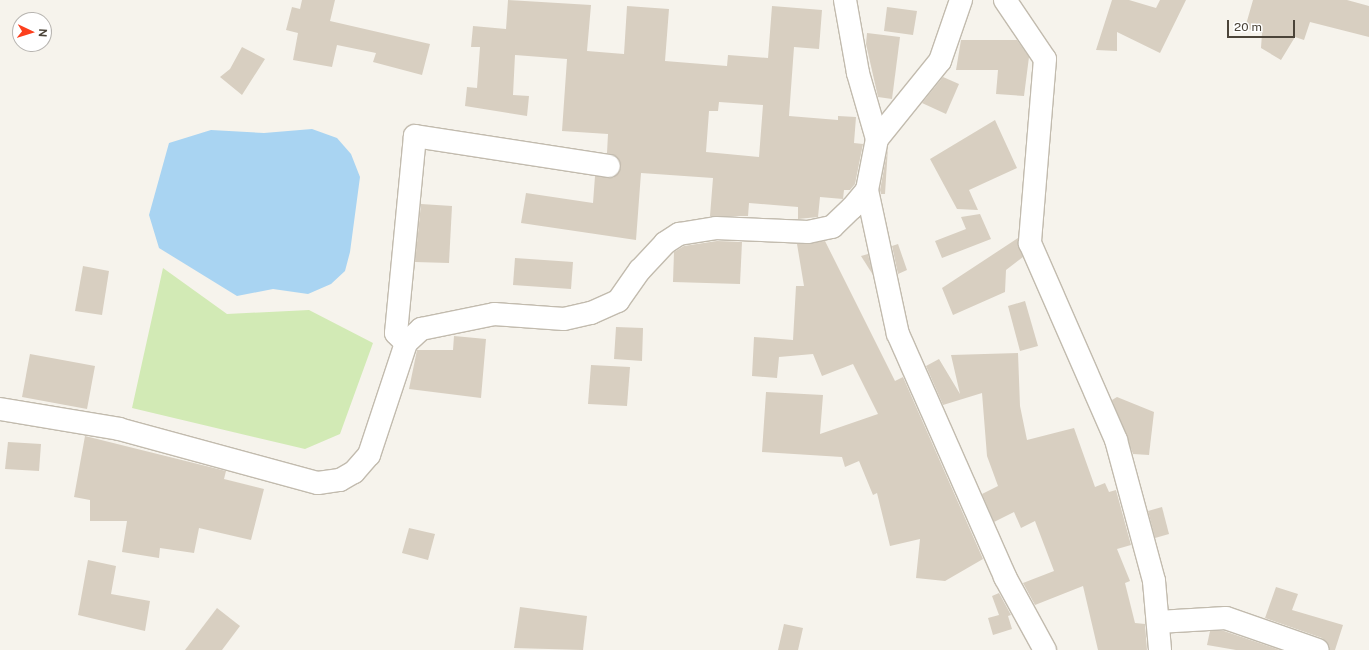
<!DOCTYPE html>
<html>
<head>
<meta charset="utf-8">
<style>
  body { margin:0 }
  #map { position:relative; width:1369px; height:650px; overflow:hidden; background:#f6f3ec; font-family:"Public Sans",sans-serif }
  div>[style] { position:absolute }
  .green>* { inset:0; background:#d2eab5 }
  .water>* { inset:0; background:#a9d4f2 }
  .building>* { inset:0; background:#d8cfc1 }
  .roads { filter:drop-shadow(1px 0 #c2bbae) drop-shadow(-1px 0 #c2bbae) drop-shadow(0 1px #c2bbae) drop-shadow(0 -1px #c2bbae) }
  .minor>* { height:22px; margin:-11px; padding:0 11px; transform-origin:11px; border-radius:11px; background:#fff }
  span { translate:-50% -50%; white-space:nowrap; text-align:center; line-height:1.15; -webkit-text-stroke:3.5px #fff; paint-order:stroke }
  .north { position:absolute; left:12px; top:12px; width:40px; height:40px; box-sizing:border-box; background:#fff; border:1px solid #b7b4b0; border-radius:50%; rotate:94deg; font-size:11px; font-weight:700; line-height:16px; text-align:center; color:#4b4439 }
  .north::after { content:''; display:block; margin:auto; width:14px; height:18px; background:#fc3f1d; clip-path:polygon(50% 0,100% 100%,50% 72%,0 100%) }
  .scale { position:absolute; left:1227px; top:20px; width:68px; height:18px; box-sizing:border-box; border:2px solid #4b4439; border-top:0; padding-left:5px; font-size:12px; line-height:14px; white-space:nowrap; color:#4b4439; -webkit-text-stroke:3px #fff; paint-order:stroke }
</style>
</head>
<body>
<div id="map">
  <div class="green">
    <i style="clip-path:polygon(163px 268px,227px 314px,309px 310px,373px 343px,340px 434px,305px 449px,132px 408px)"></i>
  </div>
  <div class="water">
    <i style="clip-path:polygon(312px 129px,337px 138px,351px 154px,360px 177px,350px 252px,345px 271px,331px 284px,308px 294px,273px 289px,237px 296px,159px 248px,149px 215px,169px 143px,211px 130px,264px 133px)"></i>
  </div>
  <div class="building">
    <i style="clip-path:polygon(302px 0,335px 0,330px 21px,430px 44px,422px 75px,373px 62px,376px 53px,337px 45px,332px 67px,293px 60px,298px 33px,286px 30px,292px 7px,300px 9px)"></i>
    <i style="clip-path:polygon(evenodd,508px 0,591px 5px,587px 51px,624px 54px,627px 6px,669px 9px,665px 61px,727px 66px,728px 55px,768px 58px,772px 6px,822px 10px,819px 49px,794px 47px,789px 116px,838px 120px,838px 116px,856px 117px,854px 143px,863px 144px,855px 184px,850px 190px,844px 190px,843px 199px,820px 197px,818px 217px,798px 219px,798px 207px,749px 203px,748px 216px,710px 216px,713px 178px,641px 173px,636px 240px,521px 223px,526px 193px,593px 203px,595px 176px,613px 178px,621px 168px,617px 157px,607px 153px,608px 134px,562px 131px,567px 59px,515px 55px,513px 95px,529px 96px,527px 116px,465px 106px,467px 87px,477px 88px,480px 47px,471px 47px,473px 26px,506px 29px,508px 0,719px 102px,763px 105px,759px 157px,706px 152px,709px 111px,718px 111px,719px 102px)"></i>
    <i style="clip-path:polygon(1112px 0,1129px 0,1156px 8px,1160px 0,1186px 0,1160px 53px,1117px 32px,1117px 51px,1096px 50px)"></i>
    <i style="clip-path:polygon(1253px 0,1347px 0,1369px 6px,1369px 37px,1310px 22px,1304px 40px,1295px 37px,1281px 60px,1261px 48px,1262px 33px,1245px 28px)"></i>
    <i style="clip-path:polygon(887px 7px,917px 11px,913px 35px,884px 31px)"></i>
    <i style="clip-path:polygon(867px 33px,900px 37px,892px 99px,878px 97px,866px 44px)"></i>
    <i style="clip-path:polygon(961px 40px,1017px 40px,1029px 57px,1024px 96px,996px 94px,998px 70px,956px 70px)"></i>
    <i style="clip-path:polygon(242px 47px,265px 59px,242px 95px,220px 77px,230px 69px)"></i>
    <i style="clip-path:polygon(943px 77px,959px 84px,946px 114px,922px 103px)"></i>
    <i style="clip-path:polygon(995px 120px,1017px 168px,969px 190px,978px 210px,957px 209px,930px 159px)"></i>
    <i style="clip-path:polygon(888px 147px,885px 194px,881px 194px,880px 190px)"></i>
    <i style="clip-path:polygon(421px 204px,452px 206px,449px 263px,415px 262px)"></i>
    <i style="clip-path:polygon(980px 214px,991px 239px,942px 258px,935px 241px,966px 229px,961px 217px)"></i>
    <i style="clip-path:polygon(1018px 238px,1023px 257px,1006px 270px,1005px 292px,953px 315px,942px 288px)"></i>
    <i style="clip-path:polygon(717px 241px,742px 242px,740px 284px,673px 282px,674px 252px,684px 246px)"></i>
    <i style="clip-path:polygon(825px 241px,895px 381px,903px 377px,983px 559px,945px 581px,916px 578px,920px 539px,890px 546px,877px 493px,873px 495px,859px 461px,845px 467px,842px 457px,762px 452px,766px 392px,823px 395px,820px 434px,878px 414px,853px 364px,822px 376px,813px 354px,779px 357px,777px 378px,752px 376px,754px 337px,793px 340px,796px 286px,804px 286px,797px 244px)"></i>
    <i style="clip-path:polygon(898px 244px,907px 270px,898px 274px,892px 246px)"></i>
    <i style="clip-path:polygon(868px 254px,873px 275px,861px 256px)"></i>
    <i style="clip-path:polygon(515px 258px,573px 262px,571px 289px,513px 285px)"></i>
    <i style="clip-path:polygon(83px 266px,109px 271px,102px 315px,75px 311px)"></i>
    <i style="clip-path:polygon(1025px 301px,1038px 346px,1020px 351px,1008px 306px)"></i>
    <i style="clip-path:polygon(616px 327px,643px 328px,642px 361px,614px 359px)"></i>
    <i style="clip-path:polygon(454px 336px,486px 339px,481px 398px,409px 389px,417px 350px,453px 350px)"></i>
    <i style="clip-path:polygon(1018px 353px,1020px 406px,1027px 440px,1074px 428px,1095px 487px,1105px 483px,1109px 492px,1116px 490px,1131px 545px,1117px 549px,1130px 581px,1125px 583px,1135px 623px,1145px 624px,1147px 650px,1098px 650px,1083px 586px,1035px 605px,1023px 583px,1054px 571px,1035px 521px,1021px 528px,1014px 512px,994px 522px,982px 494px,998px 486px,987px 456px,982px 393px,943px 405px,926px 366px,939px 359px,960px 394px,951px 355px)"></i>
    <i style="clip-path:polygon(30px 354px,95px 366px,87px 409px,22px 397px)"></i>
    <i style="clip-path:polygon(591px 365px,630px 367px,627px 406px,588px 404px)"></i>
    <i style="clip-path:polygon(1117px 397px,1154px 412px,1149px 455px,1133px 454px,1112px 400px)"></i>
    <i style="clip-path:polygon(85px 436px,226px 471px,224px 479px,264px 489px,251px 540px,199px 528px,194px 553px,160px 548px,159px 558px,122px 552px,127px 521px,90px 521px,90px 500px,74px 497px)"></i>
    <i style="clip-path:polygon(8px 442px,41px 444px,39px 471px,5px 469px)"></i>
    <i style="clip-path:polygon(1162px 507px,1169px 534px,1155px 538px,1148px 511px)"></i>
    <i style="clip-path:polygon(409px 528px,435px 534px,428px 560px,402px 553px)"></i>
    <i style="clip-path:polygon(88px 560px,116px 566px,111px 594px,150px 601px,145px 631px,78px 615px)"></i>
    <i style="clip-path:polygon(1276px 587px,1298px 594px,1292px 610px,1343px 625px,1335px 650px,1330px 650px,1322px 638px,1265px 618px)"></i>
    <i style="clip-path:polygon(999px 593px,1011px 615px,1008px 616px,1012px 629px,993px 635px,988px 618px,999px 615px,992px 596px)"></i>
    <i style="clip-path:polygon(520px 607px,587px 616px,583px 650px,514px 648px)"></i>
    <i style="clip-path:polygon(217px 608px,240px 626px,222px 650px,185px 650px)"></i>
    <i style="clip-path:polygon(784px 624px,803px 628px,798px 650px,778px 650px)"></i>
    <i style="clip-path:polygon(1210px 631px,1224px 631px,1280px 650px,1236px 650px,1207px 645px)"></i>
  </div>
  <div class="roads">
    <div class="minor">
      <i style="left:1005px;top:0;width:71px;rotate:55.9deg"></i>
      <i style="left:1045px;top:59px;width:185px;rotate:94.7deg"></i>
      <i style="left:1030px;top:243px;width:215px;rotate:66.4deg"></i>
      <i style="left:1116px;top:440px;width:146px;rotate:74.9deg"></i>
      <i style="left:1154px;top:581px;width:69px;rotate:85deg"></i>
      <i style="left:877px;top:139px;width:100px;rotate:-51.1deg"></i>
      <i style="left:940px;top:61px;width:65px;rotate:-71deg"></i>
      <i style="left:867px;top:190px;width:147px;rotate:77.9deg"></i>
      <i style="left:898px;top:334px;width:266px;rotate:66.2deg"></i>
      <i style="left:1005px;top:577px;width:83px;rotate:61.3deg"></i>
      <i style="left:406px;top:343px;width:14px;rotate:-135deg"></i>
      <i style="left:396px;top:333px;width:198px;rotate:-84.5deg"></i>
      <i style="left:415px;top:136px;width:196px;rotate:8.8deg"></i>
      <i style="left:0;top:409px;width:121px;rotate:9.5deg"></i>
      <i style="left:119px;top:429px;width:206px;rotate:15.2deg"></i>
      <i style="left:318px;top:483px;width:22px;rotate:-8deg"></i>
      <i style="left:340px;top:480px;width:16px;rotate:-30deg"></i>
      <i style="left:354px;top:472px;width:23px;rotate:-49deg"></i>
      <i style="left:369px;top:455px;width:118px;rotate:-71.7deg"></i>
      <i style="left:406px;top:343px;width:21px;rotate:-43deg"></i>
      <i style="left:421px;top:329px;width:75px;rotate:-11.6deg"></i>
      <i style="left:494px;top:314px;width:70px;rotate:4.1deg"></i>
      <i style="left:564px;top:319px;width:28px;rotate:-13deg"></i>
      <i style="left:591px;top:313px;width:30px;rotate:-24deg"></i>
      <i style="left:618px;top:301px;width:38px;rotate:-55deg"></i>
      <i style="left:640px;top:270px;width:37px;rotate:-47deg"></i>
      <i style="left:665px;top:243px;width:17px;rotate:-33deg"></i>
      <i style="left:679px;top:234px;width:37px;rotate:-9deg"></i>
      <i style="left:716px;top:228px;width:92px;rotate:2.5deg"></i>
      <i style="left:808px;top:232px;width:25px;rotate:-12deg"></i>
      <i style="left:832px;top:227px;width:28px;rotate:-44deg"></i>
      <i style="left:852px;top:208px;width:23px;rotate:-50deg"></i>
      <i style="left:867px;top:190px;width:52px;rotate:-78.9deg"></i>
      <i style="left:877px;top:139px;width:69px;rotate:-106.1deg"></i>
      <i style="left:858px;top:73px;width:74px;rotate:-100.1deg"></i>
      <i style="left:1158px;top:622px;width:68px;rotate:-3.4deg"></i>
      <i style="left:1226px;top:618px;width:97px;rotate:19.2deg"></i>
    </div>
  </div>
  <div class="north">N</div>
  <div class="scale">20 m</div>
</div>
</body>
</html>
